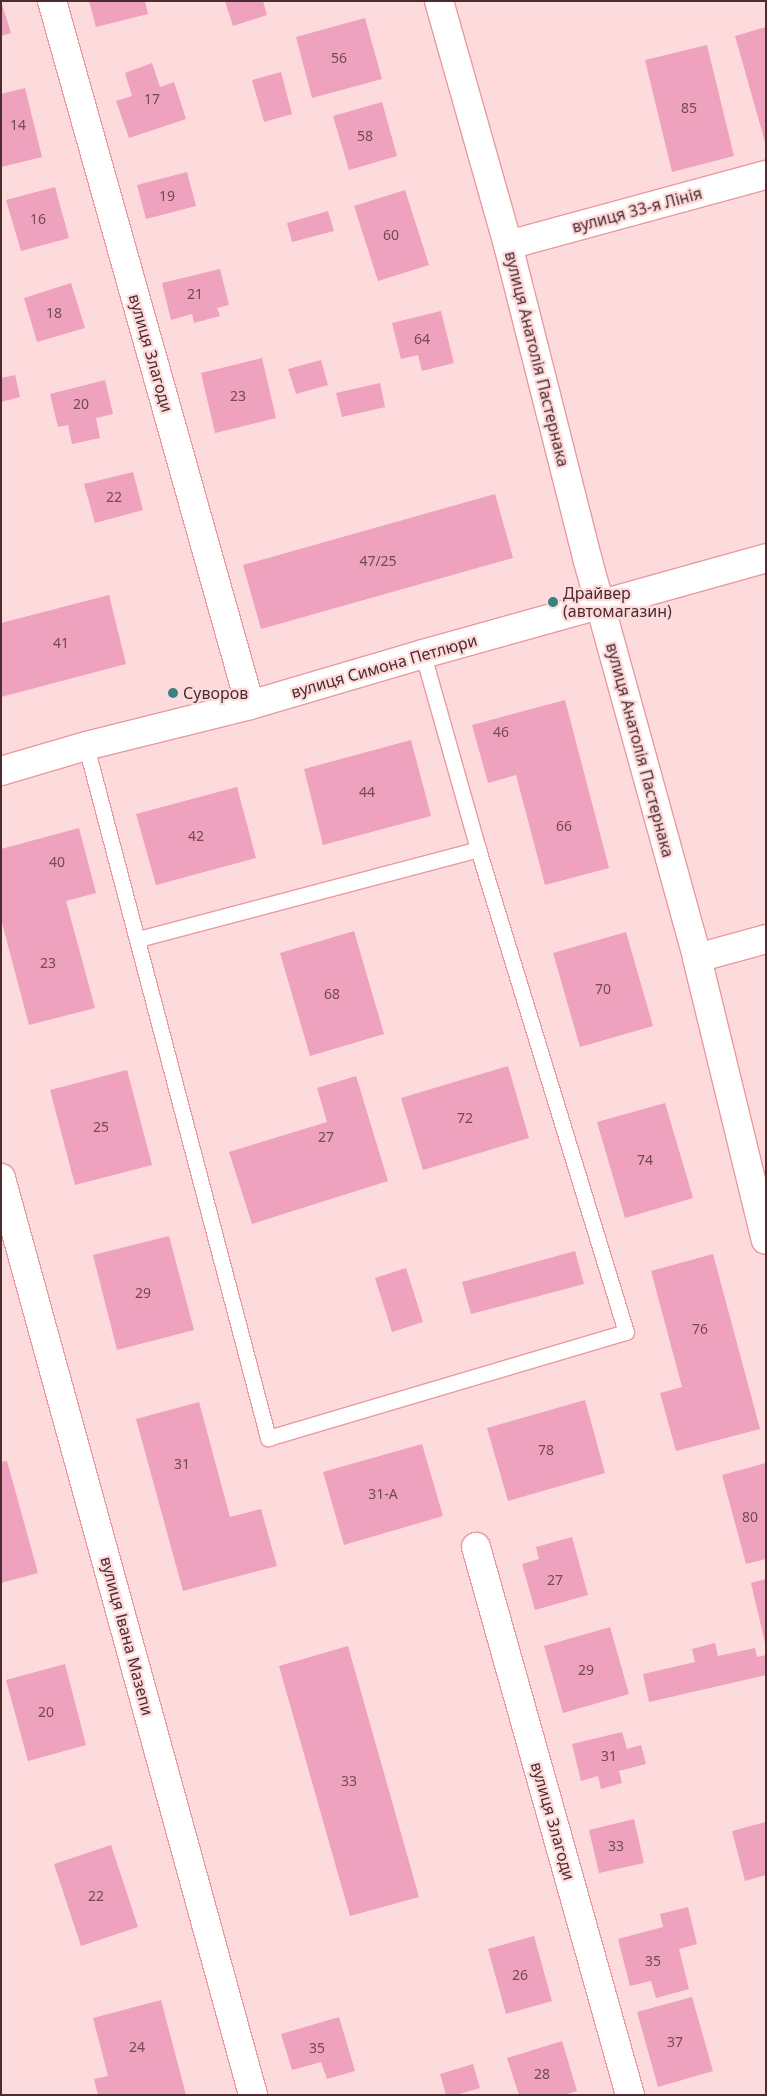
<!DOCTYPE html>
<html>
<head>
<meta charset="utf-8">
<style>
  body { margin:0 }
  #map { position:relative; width:767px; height:2096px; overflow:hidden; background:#fddadb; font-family:"Noto Sans",sans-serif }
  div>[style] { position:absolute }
  .building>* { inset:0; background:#eea2bd }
  .roads { filter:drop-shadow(1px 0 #ea9a9e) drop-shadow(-1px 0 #ea9a9e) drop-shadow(0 1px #ea9a9e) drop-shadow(0 -1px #ea9a9e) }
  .service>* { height:15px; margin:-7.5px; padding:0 7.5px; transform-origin:7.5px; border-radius:7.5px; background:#fff }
  .minor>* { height:28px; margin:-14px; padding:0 14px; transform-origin:14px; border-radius:14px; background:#fff }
  .dots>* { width:14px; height:14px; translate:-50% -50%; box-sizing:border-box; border:2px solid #fddadb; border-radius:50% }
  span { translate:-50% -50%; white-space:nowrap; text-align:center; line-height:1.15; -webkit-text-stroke:4.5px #fddadb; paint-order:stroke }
  .number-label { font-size:14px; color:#744a52 }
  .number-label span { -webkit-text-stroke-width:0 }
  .street-label { font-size:16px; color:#4c2c2e }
  .poi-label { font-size:16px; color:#4c2c2e }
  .left { translate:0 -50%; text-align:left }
  .frame { position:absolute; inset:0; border:2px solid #4c2c2e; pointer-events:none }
</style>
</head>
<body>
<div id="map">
  <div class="building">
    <i style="clip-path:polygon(1px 1px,11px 33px,1px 36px)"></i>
    <i style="clip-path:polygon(89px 1px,145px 1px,148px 14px,96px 27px)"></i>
    <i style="clip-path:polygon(225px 1px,263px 1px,267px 15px,233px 26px)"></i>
    <i style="clip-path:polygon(365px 18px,382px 79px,312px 98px,296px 37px)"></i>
    <i style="clip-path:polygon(766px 27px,766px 142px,765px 142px,735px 36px)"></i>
    <i style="clip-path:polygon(707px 45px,734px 156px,672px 172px,645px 60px)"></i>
    <i style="clip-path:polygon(152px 63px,160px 87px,174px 82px,186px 119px,129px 138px,116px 101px,132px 96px,125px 73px)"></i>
    <i style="clip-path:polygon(281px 72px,292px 114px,264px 122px,252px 80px)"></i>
    <i style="clip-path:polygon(25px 88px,42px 157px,1px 167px,1px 94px)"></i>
    <i style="clip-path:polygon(382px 102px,397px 156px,349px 170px,333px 116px)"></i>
    <i style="clip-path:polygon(187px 172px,196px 206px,146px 219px,137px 185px)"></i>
    <i style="clip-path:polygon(55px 187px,69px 238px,21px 251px,6px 200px)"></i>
    <i style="clip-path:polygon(405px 190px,429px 265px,378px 281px,354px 206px)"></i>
    <i style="clip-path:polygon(328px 211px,334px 231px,292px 242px,287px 223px)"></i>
    <i style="clip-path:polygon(220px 269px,229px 305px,217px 308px,220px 316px,194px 323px,192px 314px,171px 320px,162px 283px)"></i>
    <i style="clip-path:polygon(71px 283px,85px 328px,37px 342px,24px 298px)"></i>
    <i style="clip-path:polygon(441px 311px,454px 363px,422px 371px,418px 355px,401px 359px,392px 323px)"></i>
    <i style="clip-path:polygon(262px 358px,276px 418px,215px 433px,201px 373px)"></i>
    <i style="clip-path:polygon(321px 360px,328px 385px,296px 394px,288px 369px)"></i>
    <i style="clip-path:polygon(15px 375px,20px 397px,1px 402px,1px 378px)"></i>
    <i style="clip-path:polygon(105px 380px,113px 414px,96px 418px,100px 438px,72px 444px,68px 425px,58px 427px,50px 394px)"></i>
    <i style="clip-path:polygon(380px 383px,385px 407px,342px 417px,336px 393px)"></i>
    <i style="clip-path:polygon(133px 472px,143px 510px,95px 523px,84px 484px)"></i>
    <i style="clip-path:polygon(495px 494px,513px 558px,261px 629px,243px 565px)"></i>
    <i style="clip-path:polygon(109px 595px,126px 664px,1px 697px,1px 623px)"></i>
    <i style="clip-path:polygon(565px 700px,609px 868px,545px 885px,516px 775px,488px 783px,472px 725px)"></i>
    <i style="clip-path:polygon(411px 740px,431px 816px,323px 845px,304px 769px)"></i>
    <i style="clip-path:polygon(237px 787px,256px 858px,156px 885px,136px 814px)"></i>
    <i style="clip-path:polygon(79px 828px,96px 893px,66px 901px,95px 1008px,29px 1025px,1px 919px,1px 849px)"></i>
    <i style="clip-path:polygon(354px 931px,384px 1034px,310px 1056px,280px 953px)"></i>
    <i style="clip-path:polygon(626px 932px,653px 1026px,580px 1047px,553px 953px)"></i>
    <i style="clip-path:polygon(508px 1066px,529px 1138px,423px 1170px,401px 1098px)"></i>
    <i style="clip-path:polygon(127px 1070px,152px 1165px,75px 1185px,50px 1090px)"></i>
    <i style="clip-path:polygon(356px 1076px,388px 1181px,252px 1224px,229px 1152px,327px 1122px,317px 1088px)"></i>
    <i style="clip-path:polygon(665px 1103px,693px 1198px,625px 1218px,597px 1122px)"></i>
    <i style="clip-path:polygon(169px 1236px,194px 1330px,117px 1350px,93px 1255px)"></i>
    <i style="clip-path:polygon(575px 1251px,584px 1284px,471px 1314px,462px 1282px)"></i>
    <i style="clip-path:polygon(713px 1254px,760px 1429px,676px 1451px,660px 1393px,682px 1387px,651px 1271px)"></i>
    <i style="clip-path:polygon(406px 1268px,423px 1322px,392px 1332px,375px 1278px)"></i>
    <i style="clip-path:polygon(585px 1400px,605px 1473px,508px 1501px,487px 1428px)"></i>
    <i style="clip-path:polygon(199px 1402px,230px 1517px,261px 1509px,277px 1566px,183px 1591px,136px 1419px)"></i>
    <i style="clip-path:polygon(422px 1444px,443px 1516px,344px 1545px,323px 1472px)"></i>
    <i style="clip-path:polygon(7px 1461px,38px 1573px,1px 1583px,1px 1462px)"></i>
    <i style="clip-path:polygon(766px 1463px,766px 1559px,746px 1564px,722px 1475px)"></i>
    <i style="clip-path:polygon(572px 1537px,588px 1595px,535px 1610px,522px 1564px,539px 1559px,536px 1547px)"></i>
    <i style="clip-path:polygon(766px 1579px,766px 1643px,765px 1643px,751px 1583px)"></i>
    <i style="clip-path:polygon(610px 1627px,629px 1694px,563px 1713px,544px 1646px)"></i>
    <i style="clip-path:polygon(715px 1643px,718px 1656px,755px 1648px,757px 1657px,766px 1655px,766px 1675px,649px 1702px,643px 1674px,695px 1662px,692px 1649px)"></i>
    <i style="clip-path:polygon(348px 1646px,419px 1897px,350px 1916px,279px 1666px)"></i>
    <i style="clip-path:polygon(65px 1664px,86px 1745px,28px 1761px,6px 1680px)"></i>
    <i style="clip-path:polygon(622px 1732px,627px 1749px,641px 1745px,646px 1764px,619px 1771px,622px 1783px,601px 1789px,598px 1776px,581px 1781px,572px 1744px)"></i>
    <i style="clip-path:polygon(634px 1819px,644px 1863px,599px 1873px,589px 1830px)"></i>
    <i style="clip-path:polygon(766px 1822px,766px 1875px,745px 1881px,732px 1831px)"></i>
    <i style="clip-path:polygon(111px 1845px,138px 1927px,81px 1946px,54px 1864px)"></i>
    <i style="clip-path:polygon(688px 1907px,697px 1944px,679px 1949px,689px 1989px,656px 1998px,651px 1981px,630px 1986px,618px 1939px,663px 1927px,660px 1914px)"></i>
    <i style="clip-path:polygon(534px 1936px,552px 2001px,506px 2014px,488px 1949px)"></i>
    <i style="clip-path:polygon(692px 1997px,713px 2071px,658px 2087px,637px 2012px)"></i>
    <i style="clip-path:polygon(161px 2000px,186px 2095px,98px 2095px,94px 2079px,108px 2076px,93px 2018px)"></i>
    <i style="clip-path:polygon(339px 2017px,355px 2071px,327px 2079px,321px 2062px,292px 2070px,281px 2034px)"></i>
    <i style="clip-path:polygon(562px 2041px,577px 2091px,565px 2095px,519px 2095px,507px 2058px)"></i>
    <i style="clip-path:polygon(473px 2064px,480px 2088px,456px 2095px,446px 2095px,440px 2074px)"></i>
  </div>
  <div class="roads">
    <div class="service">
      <i style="left:86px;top:746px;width:716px;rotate:75.26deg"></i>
      <i style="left:268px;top:1438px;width:373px;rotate:-16.5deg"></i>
      <i style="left:626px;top:1332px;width:505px;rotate:-107.04deg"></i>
      <i style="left:478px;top:849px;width:203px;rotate:-105.8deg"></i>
      <i style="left:138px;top:939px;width:352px;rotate:-14.8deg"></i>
    </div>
    <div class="minor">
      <i style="left:52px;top:1px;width:731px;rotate:74.29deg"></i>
      <i style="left:439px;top:1px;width:254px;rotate:74.2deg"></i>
      <i style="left:508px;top:245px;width:326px;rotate:75.8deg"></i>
      <i style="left:588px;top:561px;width:412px;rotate:74.6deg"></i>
      <i style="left:697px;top:958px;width:290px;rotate:76.3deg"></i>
      <i style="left:508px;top:245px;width:267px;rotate:-15.2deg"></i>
      <i style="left:1px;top:771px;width:89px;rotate:-16.4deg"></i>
      <i style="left:86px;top:746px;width:169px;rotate:-14deg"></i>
      <i style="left:250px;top:705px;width:180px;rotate:-16.4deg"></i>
      <i style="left:423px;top:654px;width:356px;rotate:-15.6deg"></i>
      <i style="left:697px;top:958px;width:72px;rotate:-15.4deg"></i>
      <i style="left:1px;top:1178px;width:951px;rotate:74.63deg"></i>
      <i style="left:476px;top:1547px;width:569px;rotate:74.3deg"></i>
    </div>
  </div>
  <div class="dots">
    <i style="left:553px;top:602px;background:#398282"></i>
    <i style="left:173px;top:693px;background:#398282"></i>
  </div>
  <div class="number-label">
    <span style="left:339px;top:58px">56</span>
    <span style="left:152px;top:99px">17</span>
    <span style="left:689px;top:108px">85</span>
    <span style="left:18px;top:125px">14</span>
    <span style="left:365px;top:136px">58</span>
    <span style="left:167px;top:196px">19</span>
    <span style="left:38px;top:219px">16</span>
    <span style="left:391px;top:235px">60</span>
    <span style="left:195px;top:294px">21</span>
    <span style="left:54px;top:313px">18</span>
    <span style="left:422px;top:339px">64</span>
    <span style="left:238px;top:396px">23</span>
    <span style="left:81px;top:404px">20</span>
    <span style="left:114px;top:497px">22</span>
    <span style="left:378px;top:561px">47/25</span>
    <span style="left:61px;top:643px">41</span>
    <span style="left:501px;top:732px">46</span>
    <span style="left:367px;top:792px">44</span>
    <span style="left:564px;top:826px">66</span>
    <span style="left:196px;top:836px">42</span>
    <span style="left:57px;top:862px">40</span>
    <span style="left:48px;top:963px">23</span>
    <span style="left:603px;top:989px">70</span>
    <span style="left:332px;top:994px">68</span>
    <span style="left:465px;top:1118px">72</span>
    <span style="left:101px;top:1127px">25</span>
    <span style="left:326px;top:1137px">27</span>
    <span style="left:645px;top:1160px">74</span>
    <span style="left:143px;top:1293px">29</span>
    <span style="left:700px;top:1329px">76</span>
    <span style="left:546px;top:1450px">78</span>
    <span style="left:182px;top:1464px">31</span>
    <span style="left:383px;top:1494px">31-А</span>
    <span style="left:750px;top:1517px">80</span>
    <span style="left:555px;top:1580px">27</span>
    <span style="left:586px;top:1670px">29</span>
    <span style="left:46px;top:1712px">20</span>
    <span style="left:609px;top:1756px">31</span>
    <span style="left:349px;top:1781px">33</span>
    <span style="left:616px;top:1846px">33</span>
    <span style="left:96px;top:1896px">22</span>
    <span style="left:653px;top:1961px">35</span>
    <span style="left:520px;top:1975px">26</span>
    <span style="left:675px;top:2042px">37</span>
    <span style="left:137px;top:2047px">24</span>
    <span style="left:317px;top:2048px">35</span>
    <span style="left:542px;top:2074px">28</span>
  </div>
  <div class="street-label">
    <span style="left:637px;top:210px;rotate:-15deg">вулиця 33-я Лінія</span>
    <span style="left:151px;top:353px;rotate:74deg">вулиця Злагоди</span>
    <span style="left:537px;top:359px;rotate:76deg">вулиця Анатолія Пастернака</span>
    <span style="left:384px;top:666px;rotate:-16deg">вулиця Симона Петлюри</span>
    <span style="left:640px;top:750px;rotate:75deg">вулиця Анатолія Пастернака</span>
    <span style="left:127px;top:1636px;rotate:75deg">вулиця Івана Мазепи</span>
    <span style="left:553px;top:1821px;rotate:74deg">вулиця Злагоди</span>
  </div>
  <div class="poi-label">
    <span class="left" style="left:563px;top:602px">Драйвер<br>(автомагазин)</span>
    <span class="left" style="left:183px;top:693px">Суворов</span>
  </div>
  <div class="frame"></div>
</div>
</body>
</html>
